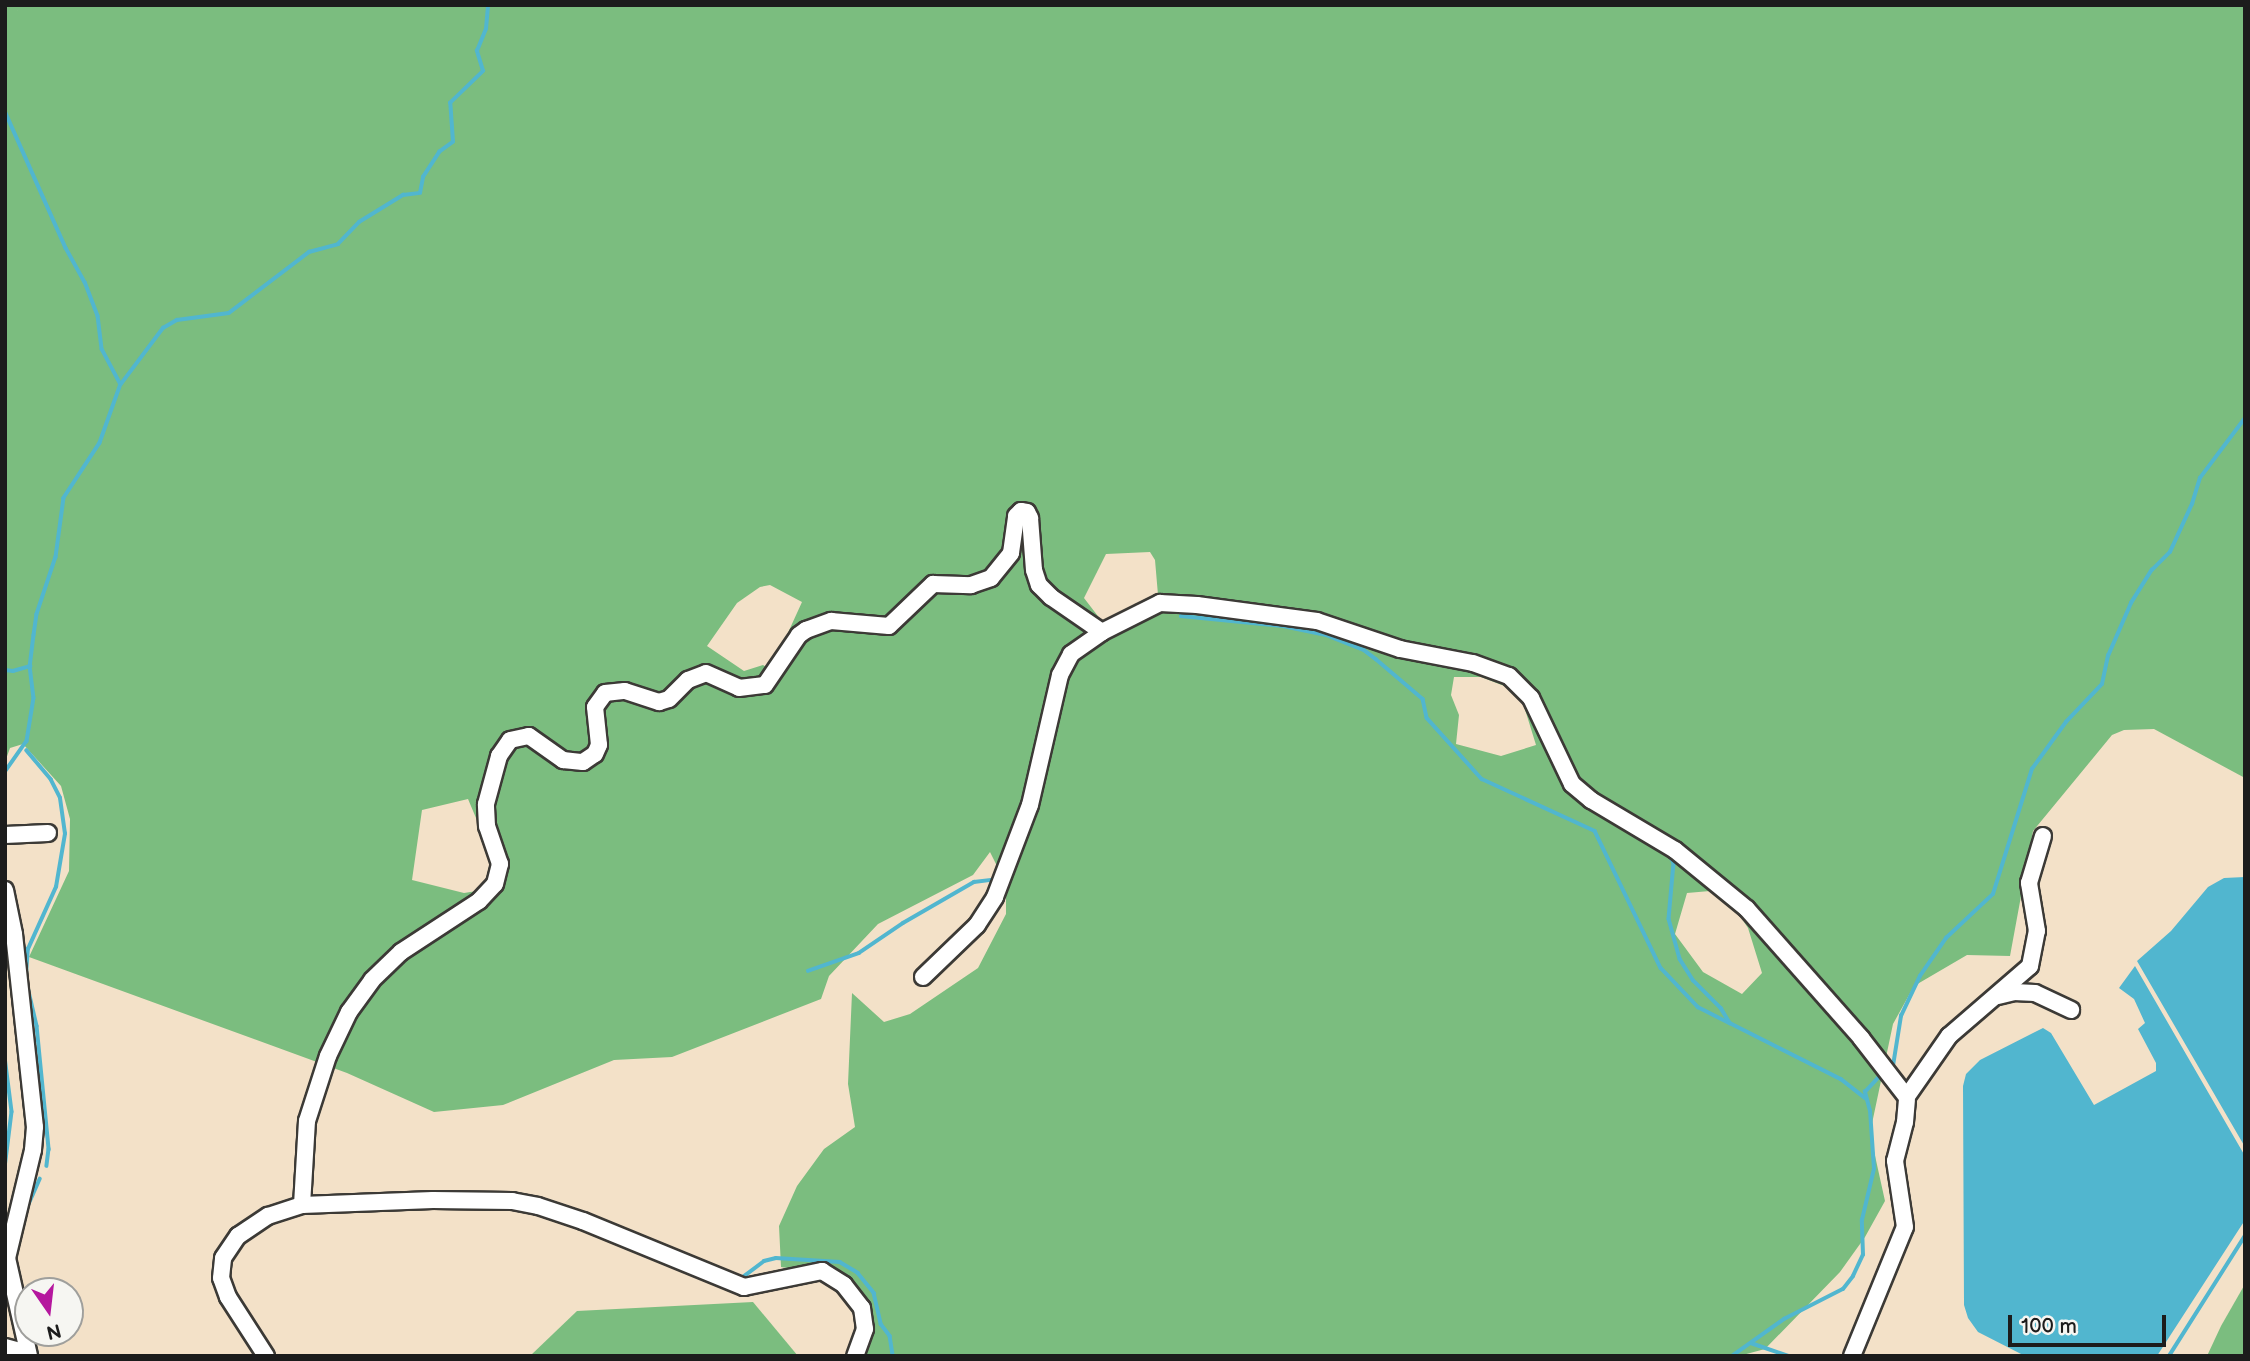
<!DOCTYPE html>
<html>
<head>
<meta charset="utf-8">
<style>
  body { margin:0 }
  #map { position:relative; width:2250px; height:1361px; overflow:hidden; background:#f3e1c8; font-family:"Balsamiq Sans",sans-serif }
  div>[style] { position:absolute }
  .forest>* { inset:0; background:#7bbd7f }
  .water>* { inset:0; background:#51b6cf }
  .stream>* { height:3.5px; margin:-1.75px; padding:0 1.75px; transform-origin:1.75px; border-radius:1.75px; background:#51b6cf }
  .roads { filter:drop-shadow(2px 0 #3c3a36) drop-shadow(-2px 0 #3c3a36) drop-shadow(0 2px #3c3a36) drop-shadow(0 -2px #3c3a36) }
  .minor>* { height:16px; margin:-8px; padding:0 8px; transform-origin:8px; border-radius:8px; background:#fff }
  span { translate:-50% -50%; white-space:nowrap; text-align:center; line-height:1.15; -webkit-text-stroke:6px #f6f6f2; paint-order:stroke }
  .frame { position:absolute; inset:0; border:7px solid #1c1c1c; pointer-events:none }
  .north { position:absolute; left:14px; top:1277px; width:70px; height:70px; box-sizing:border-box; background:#f6f6f2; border:2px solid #9f9f9c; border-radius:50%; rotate:166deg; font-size:19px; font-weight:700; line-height:28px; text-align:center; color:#1c1c1c }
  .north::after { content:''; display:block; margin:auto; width:24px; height:32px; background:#b5179e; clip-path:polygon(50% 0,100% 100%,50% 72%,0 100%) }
  .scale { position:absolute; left:2008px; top:1315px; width:158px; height:32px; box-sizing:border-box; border:4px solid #1c1c1c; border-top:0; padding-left:9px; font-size:21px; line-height:24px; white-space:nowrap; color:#1c1c1c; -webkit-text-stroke:5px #f6f6f2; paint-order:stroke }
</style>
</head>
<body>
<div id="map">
  <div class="forest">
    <i style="clip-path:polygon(evenodd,5px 5px,2245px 5px,2245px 778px,2154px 729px,2124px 730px,2112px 735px,2089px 763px,2033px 831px,2010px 956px,1967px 955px,1914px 986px,1893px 1024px,1870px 1133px,1885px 1201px,1865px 1237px,1840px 1272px,1765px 1349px,1739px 1356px,865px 1356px,861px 1312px,828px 1274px,781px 1267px,779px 1226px,797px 1186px,824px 1149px,855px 1127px,848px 1084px,852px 993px,884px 1022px,910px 1014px,978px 968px,1006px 914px,1006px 884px,990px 852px,973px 875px,878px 924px,829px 976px,821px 999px,672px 1057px,614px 1060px,503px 1105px,434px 1112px,347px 1073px,29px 957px,69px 871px,70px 819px,61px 786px,23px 744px,10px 748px,5px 762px,5px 5px,1150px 552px,1155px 560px,1158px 595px,1104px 624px,1084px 598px,1106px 554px,1150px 552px,5px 5px,770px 585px,802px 602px,771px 670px,763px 665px,744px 671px,707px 646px,737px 603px,760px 587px,770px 585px,5px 5px,1454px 677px,1481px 677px,1512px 689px,1523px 703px,1536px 745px,1501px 756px,1456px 744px,1459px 715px,1451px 695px,1454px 677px,5px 5px,468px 799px,492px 856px,483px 890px,464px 893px,412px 880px,422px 810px,468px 799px,5px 5px,1710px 891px,1734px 907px,1748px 928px,1762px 973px,1742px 994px,1703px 972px,1675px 934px,1687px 893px,1710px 891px)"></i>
    <i style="clip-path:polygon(2245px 1284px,2245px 1356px,2207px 1356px,2221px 1326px)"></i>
    <i style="clip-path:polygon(753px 1302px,798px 1356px,530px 1356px,577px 1311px)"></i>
  </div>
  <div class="water">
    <i style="clip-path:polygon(2245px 877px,2245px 1147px,2137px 961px,2171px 931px,2208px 887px,2224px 878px)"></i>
    <i style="clip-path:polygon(2135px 966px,2245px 1156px,2245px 1220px,2157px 1356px,2025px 1356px,1978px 1332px,1968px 1318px,1964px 1305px,1963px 1086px,1966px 1074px,1980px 1060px,2043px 1028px,2051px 1033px,2094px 1105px,2156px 1071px,2156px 1063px,2138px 1029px,2145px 1023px,2134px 999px,2119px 988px)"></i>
  </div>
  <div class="stream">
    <i style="left:5px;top:111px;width:150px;rotate:66deg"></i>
    <i style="left:66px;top:248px;width:39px;rotate:61deg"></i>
    <i style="left:85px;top:282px;width:36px;rotate:69deg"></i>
    <i style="left:98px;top:316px;width:33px;rotate:83deg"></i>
    <i style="left:102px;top:349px;width:40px;rotate:62deg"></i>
    <i style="left:121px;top:384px;width:63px;rotate:109.6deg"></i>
    <i style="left:100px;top:443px;width:66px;rotate:123.2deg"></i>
    <i style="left:64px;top:498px;width:60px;rotate:97.7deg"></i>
    <i style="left:56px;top:557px;width:60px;rotate:108.4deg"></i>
    <i style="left:37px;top:614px;width:21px;rotate:98deg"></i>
    <i style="left:34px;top:635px;width:31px;rotate:97deg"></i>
    <i style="left:30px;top:666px;width:32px;rotate:83deg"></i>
    <i style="left:34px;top:698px;width:44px;rotate:99.2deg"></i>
    <i style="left:27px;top:741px;width:39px;rotate:125deg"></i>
    <i style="left:121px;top:384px;width:70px;rotate:-53.1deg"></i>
    <i style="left:163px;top:328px;width:16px;rotate:-30deg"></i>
    <i style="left:177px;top:320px;width:52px;rotate:-7.7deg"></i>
    <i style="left:229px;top:313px;width:101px;rotate:-37.3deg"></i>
    <i style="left:309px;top:252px;width:30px;rotate:-15deg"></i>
    <i style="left:338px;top:244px;width:30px;rotate:-46deg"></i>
    <i style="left:359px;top:222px;width:52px;rotate:-31.5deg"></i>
    <i style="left:403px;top:195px;width:17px;rotate:-7deg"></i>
    <i style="left:420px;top:193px;width:16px;rotate:-79deg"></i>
    <i style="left:423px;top:177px;width:30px;rotate:-57deg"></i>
    <i style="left:439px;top:152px;width:17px;rotate:-36deg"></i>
    <i style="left:453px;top:142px;width:39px;rotate:-94deg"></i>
    <i style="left:450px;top:103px;width:46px;rotate:-44.1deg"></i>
    <i style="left:483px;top:71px;width:21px;rotate:-107deg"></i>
    <i style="left:477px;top:51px;width:24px;rotate:-68deg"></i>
    <i style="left:486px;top:29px;width:24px;rotate:-85deg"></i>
    <i style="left:1181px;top:616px;width:102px;rotate:5.6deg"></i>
    <i style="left:1283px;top:626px;width:44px;rotate:11.8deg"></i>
    <i style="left:1326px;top:635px;width:41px;rotate:21.5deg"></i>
    <i style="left:1364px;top:650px;width:15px;rotate:37deg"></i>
    <i style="left:1376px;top:659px;width:62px;rotate:40.4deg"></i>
    <i style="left:1423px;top:699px;width:19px;rotate:78deg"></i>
    <i style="left:1427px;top:718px;width:82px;rotate:48deg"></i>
    <i style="left:1482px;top:779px;width:124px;rotate:24.7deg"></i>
    <i style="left:1595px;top:831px;width:152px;rotate:64.3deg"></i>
    <i style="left:1661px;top:968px;width:54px;rotate:46.5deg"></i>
    <i style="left:1698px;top:1007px;width:36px;rotate:27deg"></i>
    <i style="left:5px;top:670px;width:8px;rotate:7deg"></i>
    <i style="left:13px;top:671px;width:18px;rotate:-16deg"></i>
    <i style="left:1551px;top:757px;width:34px;rotate:63deg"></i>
    <i style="left:1669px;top:854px;width:10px;rotate:61deg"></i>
    <i style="left:1674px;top:863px;width:56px;rotate:95.1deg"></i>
    <i style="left:1669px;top:919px;width:41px;rotate:74.6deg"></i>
    <i style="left:1680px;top:959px;width:25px;rotate:58deg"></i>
    <i style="left:1693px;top:980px;width:40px;rotate:45deg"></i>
    <i style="left:1721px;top:1008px;width:17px;rotate:59deg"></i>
    <i style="left:1730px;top:1023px;width:124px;rotate:26.8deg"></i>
    <i style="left:1841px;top:1079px;width:31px;rotate:38deg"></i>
    <i style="left:808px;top:971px;width:54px;rotate:-19.4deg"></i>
    <i style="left:859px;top:953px;width:53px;rotate:-34.3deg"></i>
    <i style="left:903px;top:923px;width:82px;rotate:-30deg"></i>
    <i style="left:974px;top:882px;width:17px;rotate:-7deg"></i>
    <i style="left:26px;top:975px;width:26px;rotate:-86deg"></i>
    <i style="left:28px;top:949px;width:68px;rotate:-65.7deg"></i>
    <i style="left:56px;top:887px;width:54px;rotate:-80.4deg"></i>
    <i style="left:65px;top:834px;width:36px;rotate:-98deg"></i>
    <i style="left:60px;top:798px;width:20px;rotate:-117deg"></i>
    <i style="left:51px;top:780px;width:38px;rotate:-130deg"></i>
    <i style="left:27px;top:983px;width:44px;rotate:76.9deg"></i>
    <i style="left:37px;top:1026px;width:124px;rotate:84.4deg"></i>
    <i style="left:49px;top:1149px;width:17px;rotate:97deg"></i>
    <i style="left:5px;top:1057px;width:55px;rotate:82.7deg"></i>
    <i style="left:12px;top:1112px;width:56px;rotate:97.1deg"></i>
    <i style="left:1893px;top:1066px;width:51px;rotate:-80.9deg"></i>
    <i style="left:1901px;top:1016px;width:44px;rotate:-64.6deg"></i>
    <i style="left:1920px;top:976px;width:46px;rotate:-55.6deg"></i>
    <i style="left:1946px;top:938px;width:64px;rotate:-43.1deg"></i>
    <i style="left:1993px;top:894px;width:131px;rotate:-72.7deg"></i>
    <i style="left:2032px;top:769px;width:58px;rotate:-54.1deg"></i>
    <i style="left:2066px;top:722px;width:52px;rotate:-46.5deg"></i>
    <i style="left:2102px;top:684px;width:29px;rotate:-78deg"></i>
    <i style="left:2108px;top:656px;width:58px;rotate:-66.5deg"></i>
    <i style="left:2131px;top:603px;width:39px;rotate:-58deg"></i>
    <i style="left:2152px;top:570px;width:25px;rotate:-45deg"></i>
    <i style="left:2170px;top:552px;width:53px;rotate:-65.4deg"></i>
    <i style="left:2192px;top:504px;width:27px;rotate:-73deg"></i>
    <i style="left:2200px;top:478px;width:75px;rotate:-53.1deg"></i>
    <i style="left:25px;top:1212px;width:36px;rotate:-66deg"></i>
    <i style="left:743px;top:1277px;width:26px;rotate:-37deg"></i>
    <i style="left:764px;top:1261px;width:12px;rotate:-14deg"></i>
    <i style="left:776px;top:1258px;width:64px;rotate:3.6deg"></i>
    <i style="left:840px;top:1262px;width:21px;rotate:31deg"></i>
    <i style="left:858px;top:1273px;width:26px;rotate:51deg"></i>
    <i style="left:874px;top:1293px;width:32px;rotate:77deg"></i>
    <i style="left:881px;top:1324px;width:15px;rotate:53deg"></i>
    <i style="left:890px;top:1336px;width:20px;rotate:81deg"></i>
    <i style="left:32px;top:1333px;width:24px;rotate:75deg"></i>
    <i style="left:1751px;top:1343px;width:40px;rotate:18.9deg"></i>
    <i style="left:1864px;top:1348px;width:118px;rotate:-68deg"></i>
    <i style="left:1732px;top:1356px;width:64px;rotate:-35.4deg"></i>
    <i style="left:1784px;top:1319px;width:66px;rotate:-27deg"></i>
    <i style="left:1843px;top:1289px;width:16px;rotate:-52deg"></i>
    <i style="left:1853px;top:1276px;width:23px;rotate:-65deg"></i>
    <i style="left:1863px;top:1255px;width:35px;rotate:-92deg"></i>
    <i style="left:1862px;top:1220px;width:52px;rotate:-76.8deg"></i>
    <i style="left:1874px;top:1169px;width:58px;rotate:-93.9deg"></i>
    <i style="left:1870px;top:1111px;width:20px;rotate:-105deg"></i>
    <i style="left:1865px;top:1092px;width:22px;rotate:-47deg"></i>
    <i style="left:2169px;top:1356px;width:142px;rotate:-57.7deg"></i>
  </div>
  <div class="roads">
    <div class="minor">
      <i style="left:5px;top:835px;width:43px;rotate:-2.7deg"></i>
      <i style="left:5px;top:890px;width:45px;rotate:78.4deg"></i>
      <i style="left:14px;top:934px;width:194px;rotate:83.8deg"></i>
      <i style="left:35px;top:1127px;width:23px;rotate:95deg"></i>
      <i style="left:33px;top:1150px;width:111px;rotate:103.5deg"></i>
      <i style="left:7px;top:1258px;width:100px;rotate:77.3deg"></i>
      <i style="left:923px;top:977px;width:75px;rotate:-43.9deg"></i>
      <i style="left:977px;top:925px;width:33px;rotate:-57deg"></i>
      <i style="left:995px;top:897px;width:98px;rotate:-69.2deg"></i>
      <i style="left:1030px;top:805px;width:133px;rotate:-77deg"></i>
      <i style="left:1060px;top:675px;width:24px;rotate:-62deg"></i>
      <i style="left:1071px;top:654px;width:38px;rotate:-35deg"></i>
      <i style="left:1102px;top:632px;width:65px;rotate:-26.6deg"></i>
      <i style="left:1160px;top:603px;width:37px;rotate:3deg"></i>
      <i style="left:1197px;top:605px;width:121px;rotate:7.6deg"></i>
      <i style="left:1317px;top:621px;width:88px;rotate:18.6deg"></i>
      <i style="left:1400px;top:649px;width:74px;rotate:10.9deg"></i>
      <i style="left:1473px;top:663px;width:38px;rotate:20deg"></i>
      <i style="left:1509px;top:676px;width:31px;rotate:45deg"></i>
      <i style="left:1531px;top:698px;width:95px;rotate:64.5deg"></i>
      <i style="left:1572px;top:784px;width:25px;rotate:40deg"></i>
      <i style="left:1591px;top:800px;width:98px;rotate:30.8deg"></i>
      <i style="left:1675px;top:850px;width:93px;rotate:39.3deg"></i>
      <i style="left:1747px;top:909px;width:172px;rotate:48.5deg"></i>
      <i style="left:1861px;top:1038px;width:72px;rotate:52.3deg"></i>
      <i style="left:1998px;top:996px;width:16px;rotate:-14deg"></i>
      <i style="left:2014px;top:992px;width:21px;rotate:3deg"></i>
      <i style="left:2035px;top:993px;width:40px;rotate:25deg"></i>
      <i style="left:1908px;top:1095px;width:72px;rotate:-55.2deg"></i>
      <i style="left:1949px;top:1036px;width:107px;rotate:-40.8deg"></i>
      <i style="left:2030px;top:966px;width:36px;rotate:-79deg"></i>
      <i style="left:2037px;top:931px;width:49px;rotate:-99.5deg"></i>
      <i style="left:2029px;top:883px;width:49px;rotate:-73.4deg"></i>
      <i style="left:302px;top:1205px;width:84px;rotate:-86.6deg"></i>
      <i style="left:307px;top:1121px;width:68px;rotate:-72.1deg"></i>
      <i style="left:328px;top:1056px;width:49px;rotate:-64.5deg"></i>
      <i style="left:349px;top:1012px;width:39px;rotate:-54deg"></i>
      <i style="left:372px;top:980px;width:40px;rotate:-44deg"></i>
      <i style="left:401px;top:952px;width:93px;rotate:-33.2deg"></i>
      <i style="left:479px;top:901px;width:23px;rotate:-47deg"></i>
      <i style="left:495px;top:884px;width:21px;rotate:-76deg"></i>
      <i style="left:500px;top:864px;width:40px;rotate:-108.9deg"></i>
      <i style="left:487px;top:826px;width:22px;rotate:-93deg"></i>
      <i style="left:486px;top:804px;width:50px;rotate:-74.8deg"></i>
      <i style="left:499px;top:756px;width:19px;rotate:-55deg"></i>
      <i style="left:510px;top:740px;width:19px;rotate:-12deg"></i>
      <i style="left:529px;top:736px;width:42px;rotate:35.2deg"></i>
      <i style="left:563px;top:760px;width:20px;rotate:6deg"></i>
      <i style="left:583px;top:762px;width:14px;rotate:-34deg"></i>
      <i style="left:595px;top:754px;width:10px;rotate:-66deg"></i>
      <i style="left:599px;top:745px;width:38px;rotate:-96deg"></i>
      <i style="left:595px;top:707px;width:17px;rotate:-54deg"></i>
      <i style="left:605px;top:693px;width:20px;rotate:-6deg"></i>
      <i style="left:625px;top:691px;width:36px;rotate:18deg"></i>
      <i style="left:659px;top:702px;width:10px;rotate:-17deg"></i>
      <i style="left:669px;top:699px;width:27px;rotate:-45deg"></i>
      <i style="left:688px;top:680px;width:19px;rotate:-21deg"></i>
      <i style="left:706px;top:673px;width:36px;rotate:24deg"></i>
      <i style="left:739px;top:688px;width:26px;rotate:-7deg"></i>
      <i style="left:765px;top:685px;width:60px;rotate:-55.8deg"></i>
      <i style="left:799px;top:635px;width:9px;rotate:-36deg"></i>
      <i style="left:806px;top:630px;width:27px;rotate:-20deg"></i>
      <i style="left:831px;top:621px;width:58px;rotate:4.9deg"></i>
      <i style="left:889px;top:626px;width:61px;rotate:-43.7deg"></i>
      <i style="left:933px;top:584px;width:38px;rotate:2deg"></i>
      <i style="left:971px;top:585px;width:21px;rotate:-19deg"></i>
      <i style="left:991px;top:578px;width:32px;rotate:-51deg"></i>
      <i style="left:1011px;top:553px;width:37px;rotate:-82deg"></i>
      <i style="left:1016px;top:516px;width:7px;rotate:-45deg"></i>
      <i style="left:1021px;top:511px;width:6px;rotate:9deg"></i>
      <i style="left:1027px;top:512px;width:7px;rotate:63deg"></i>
      <i style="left:1030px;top:518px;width:52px;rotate:85.6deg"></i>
      <i style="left:1034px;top:570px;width:16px;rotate:72deg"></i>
      <i style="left:1039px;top:585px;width:17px;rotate:45deg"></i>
      <i style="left:1051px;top:597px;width:62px;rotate:34.5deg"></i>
      <i style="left:5px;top:1347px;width:24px;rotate:15deg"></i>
      <i style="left:266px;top:1356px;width:70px;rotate:-122.8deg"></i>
      <i style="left:228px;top:1297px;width:20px;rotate:-110deg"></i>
      <i style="left:221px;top:1278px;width:20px;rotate:-84deg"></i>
      <i style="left:223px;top:1258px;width:27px;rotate:-56deg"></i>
      <i style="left:238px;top:1236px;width:36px;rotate:-34deg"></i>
      <i style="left:268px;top:1216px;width:36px;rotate:-18deg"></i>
      <i style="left:302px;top:1205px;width:131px;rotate:-2.2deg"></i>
      <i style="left:433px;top:1200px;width:79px;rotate:0.7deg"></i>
      <i style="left:512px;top:1201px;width:26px;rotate:11deg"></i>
      <i style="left:538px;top:1206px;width:47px;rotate:18.4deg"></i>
      <i style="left:583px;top:1221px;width:174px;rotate:22.3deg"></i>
      <i style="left:744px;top:1287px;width:80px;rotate:-11.6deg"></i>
      <i style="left:822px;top:1271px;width:26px;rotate:32deg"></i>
      <i style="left:844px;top:1285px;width:29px;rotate:52deg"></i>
      <i style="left:862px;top:1308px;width:21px;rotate:82deg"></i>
      <i style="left:865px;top:1329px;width:29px;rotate:110deg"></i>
      <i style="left:1852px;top:1356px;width:139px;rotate:-67.7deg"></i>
      <i style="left:1905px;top:1227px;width:67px;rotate:-98.6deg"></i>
      <i style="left:1895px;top:1161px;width:40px;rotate:-75.6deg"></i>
      <i style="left:1905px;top:1122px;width:22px;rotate:-85deg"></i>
    </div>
  </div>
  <div class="frame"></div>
  <div class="north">N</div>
  <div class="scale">100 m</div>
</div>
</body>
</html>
